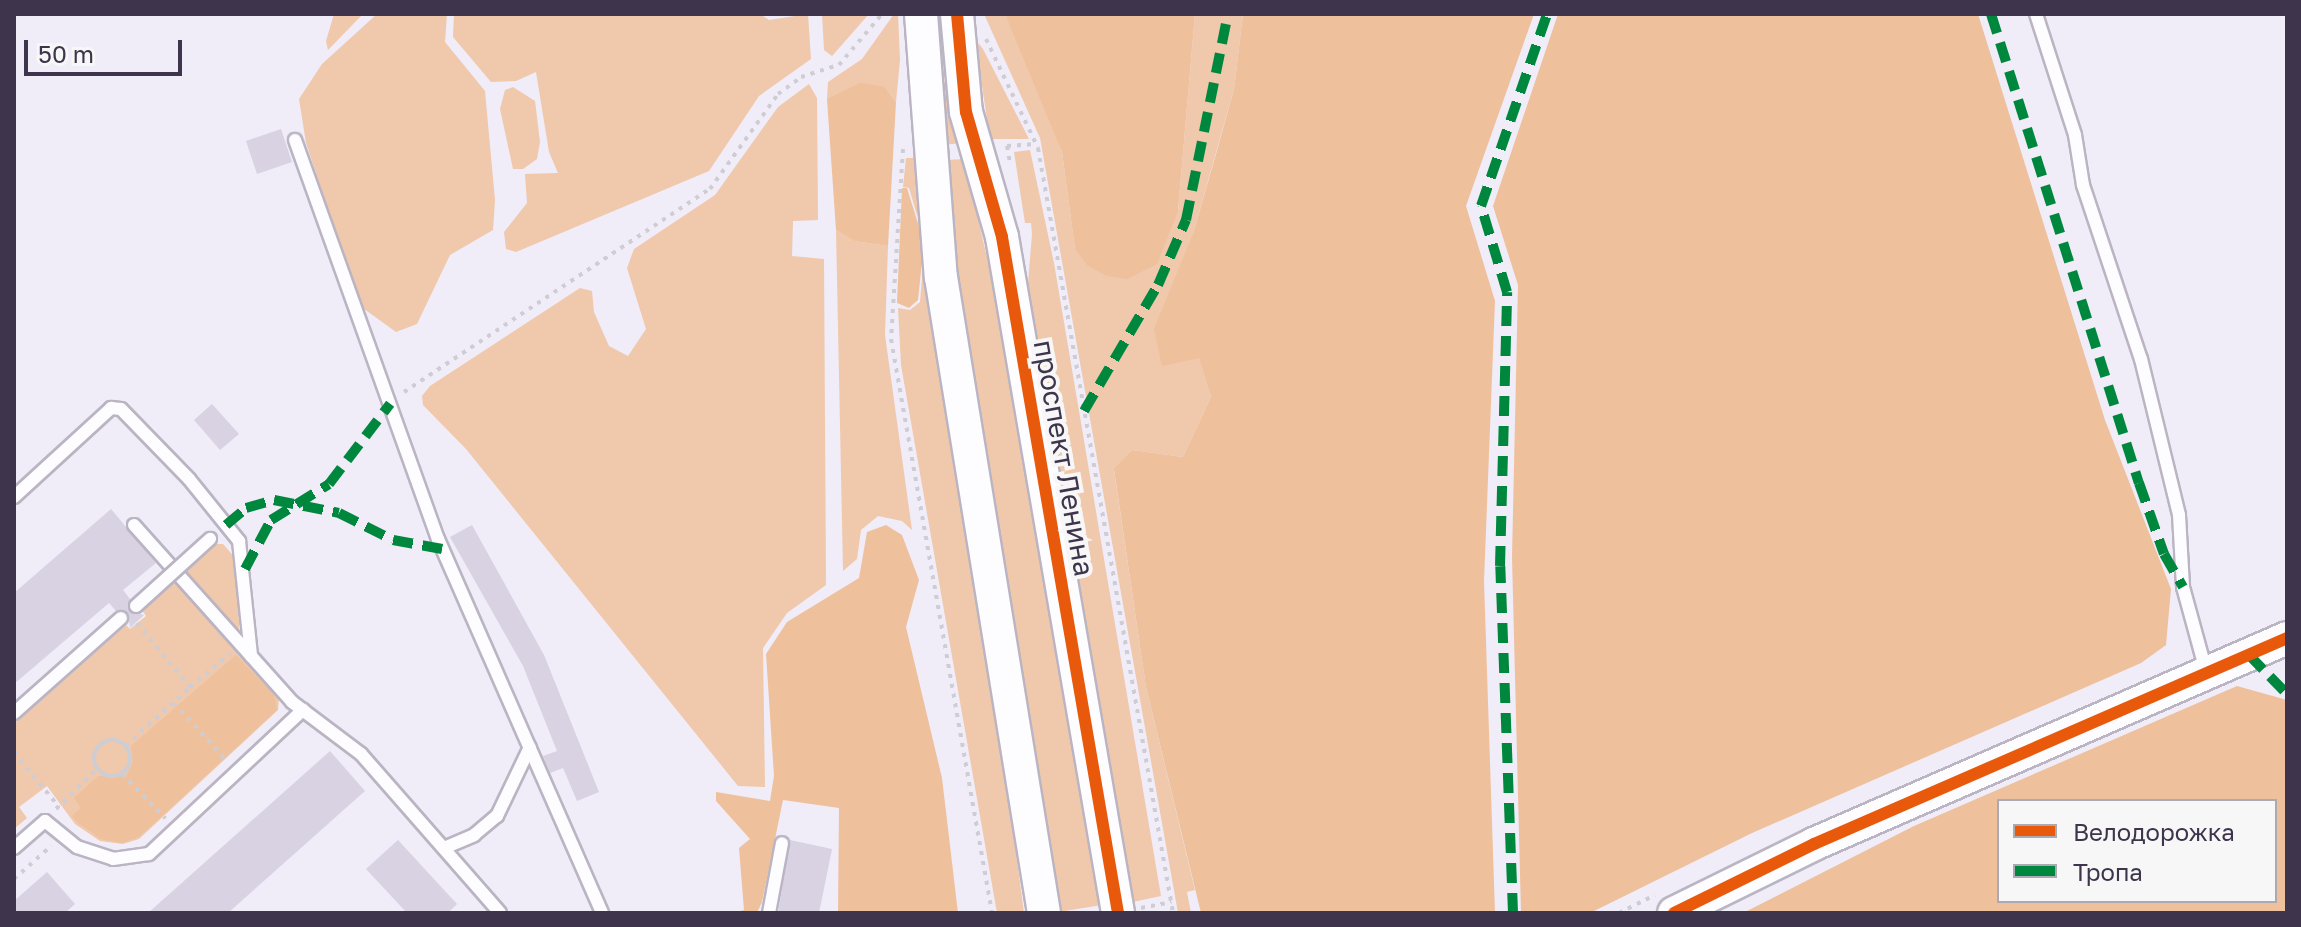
<!DOCTYPE html>
<html>
<head>
<meta charset="utf-8">
<style>
  body { margin:0 }
  #map { position:relative; width:2301px; height:927px; overflow:hidden; background:#f0ecf8; font-family:"Golos Text",sans-serif }
  div>[style] { position:absolute }
  .green>* { inset:0; background:#f0c8ab }
  .forest>* { inset:0; background:#eec09c }
  .building>* { inset:0; background:#d8d2e2 }
  .path>* { height:4px; margin-top:-2px; transform-origin:0; background:repeating-linear-gradient(90deg,#cecdd4 0 4px,transparent 0 10px) }
  .path>.ring { margin:-2px; padding:0; box-sizing:content-box; background:none; border:4px solid #cecdd4; border-radius:50% }
  .roads { filter:drop-shadow(2px 0 #bab4c3) drop-shadow(-2px 0 #bab4c3) drop-shadow(0 2px #bab4c3) drop-shadow(0 -2px #bab4c3) }
  .service>* { height:12px; margin:-6px; padding:0 6px; transform-origin:6px; border-radius:6px; background:#fdfcfe }
  .tertiary>* { height:32px; margin:-16px; padding:0 16px; transform-origin:16px; border-radius:16px; background:#fdfcfe }
  .bridges { filter:drop-shadow(2px 0 #bab4c3) drop-shadow(-2px 0 #bab4c3) drop-shadow(0 2px #bab4c3) drop-shadow(0 -2px #bab4c3) }
  .service-bridge>* { height:12px; margin:-6px; padding:0 6px; transform-origin:6px; border-radius:6px; background:#fdfcfe }
  .quiet>* { height:10px; margin-top:-5px; transform-origin:0; background:repeating-linear-gradient(90deg,#00873e 0 20px,transparent 0 30px) }
  .cycleway>* { height:12px; margin:-6px; padding:0 6px; transform-origin:6px; border-radius:6px; background:#e8590c }
  span { translate:-50% -50%; white-space:nowrap; text-align:center; line-height:1.15; -webkit-text-stroke:8px #f7f7f7; paint-order:stroke }
  .street-label { font-size:28px; color:#3e354d }
  .frame { position:absolute; inset:0; border:16px solid #3e354d; pointer-events:none }
  .legend { position:absolute; left:1997px; top:799px; width:280px; height:104px; box-sizing:border-box; background:#f7f7f7; border:2px solid #ada9b3; margin:0; padding:10px 14px; list-style:none; font-size:24px; color:#3e354d }
  .legend li { display:flex; align-items:center; gap:16px; height:40px }
  .legend b { width:40px; border:2px solid #ada9b3 }
  .scale { position:absolute; left:24px; top:40px; width:158px; height:36px; box-sizing:border-box; border:4px solid #3e354d; border-top:0; padding-left:10px; font-size:24px; line-height:28px; white-space:nowrap; color:#3e354d; -webkit-text-stroke:6px #f7f7f7; paint-order:stroke }
</style>
</head>
<body>
<div id="map">
  <div class="green">
    <i style="clip-path:polygon(334px 14px,363px 14px,328px 50px,326px 41px)"></i>
    <i style="clip-path:polygon(377px 14px,447px 14px,445px 42px,485px 91px,495px 200px,493px 230px,450px 255px,417px 324px,396px 332px,360px 306px,306px 143px,299px 99px,322px 64px)"></i>
    <i style="clip-path:polygon(454px 14px,760px 14px,769px 20px,808px 14px,811px 59px,759px 96px,709px 171px,516px 252px,506px 249px,504px 232px,527px 203px,525px 174px,558px 173px,549px 152px,536px 72px,516px 81px,491px 82px,453px 37px)"></i>
    <i style="clip-path:polygon(822px 14px,869px 14px,832px 56px,824px 50px)"></i>
    <i style="clip-path:polygon(894px 14px,898px 14px,900px 60px,896px 102px,885px 87px,827px 99px,828px 82px,862px 59px)"></i>
    <i style="clip-path:polygon(984px 14px,1005px 14px,1039px 89px,1062px 152px,1075px 249px,1178px 211px,1195px 14px,1243px 14px,1234px 89px,1193px 234px,1199px 357px,1211px 397px,1183px 457px,1132px 450px,1114px 470px,1146px 687px,1195px 890px,1187px 892px,1191px 913px,1178px 913px,1040px 138px)"></i>
    <i style="clip-path:polygon(975px 39px,983px 49px,1029px 139px,990px 139px)"></i>
    <i style="clip-path:polygon(950px 82px,962px 143px,943px 145px,939px 83px)"></i>
    <i style="clip-path:polygon(809px 84px,817px 98px,818px 220px,793px 221px,792px 256px,824px 259px,826px 585px,787px 613px,763px 648px,765px 787px,738px 786px,466px 449px,423px 405px,422px 396px,430px 386px,580px 288px,592px 291px,594px 312px,609px 346px,628px 356px,646px 329px,627px 268px,634px 249px,715px 195px,778px 107px)"></i>
    <i style="clip-path:polygon(513px 87px,535px 101px,540px 142px,537px 159px,523px 169px,513px 169px,500px 109px,505px 90px)"></i>
    <i style="clip-path:polygon(1030px 150px,1054px 263px,1161px 896px,1128px 903px,1026px 308px,1032px 234px,1031px 223px,1025px 223px,1014px 152px)"></i>
    <i style="clip-path:polygon(906px 158px,924px 158px,1024px 913px,997px 913px,901px 365px,898px 308px,910px 310px,920px 302px,925px 242px,909px 188px,903px 187px)"></i>
    <i style="clip-path:polygon(964px 159px,993px 283px,1102px 905px,1058px 912px,964px 346px,947px 160px)"></i>
    <i style="clip-path:polygon(836px 230px,854px 241px,888px 246px,885px 335px,912px 530px,902px 521px,878px 516px,861px 530px,857px 559px,843px 571px)"></i>
    <i style="clip-path:polygon(212px 544px,223px 544px,237px 560px,240px 653px,279px 698px,278px 710px,139px 839px,123px 844px,100px 841px,75px 824px,47px 786px,19px 807px,27px 818px,14px 829px,14px 724px,126px 625px,130px 629px,146px 616px,142px 610px)"></i>
  </div>
  <div class="forest">
    <i style="clip-path:polygon(1005px 14px,1195px 14px,1178px 211px,1157px 264px,1127px 279px,1107px 276px,1088px 266px,1075px 249px,1062px 152px)"></i>
    <i style="clip-path:polygon(1243px 14px,1534px 14px,1466px 206px,1495px 301px,1484px 581px,1495px 913px,1201px 913px,1146px 687px,1114px 469px,1132px 450px,1183px 457px,1211px 397px,1199px 358px,1162px 366px,1154px 329px,1193px 234px,1218px 147px,1234px 89px)"></i>
    <i style="clip-path:polygon(1558px 14px,1978px 14px,2105px 420px,2171px 589px,2166px 645px,2141px 663px,1752px 833px,1590px 913px,1521px 913px,1512px 557px,1518px 285px,1493px 206px)"></i>
    <i style="clip-path:polygon(860px 83px,885px 87px,896px 102px,888px 246px,854px 241px,836px 230px,827px 99px)"></i>
    <i style="clip-path:polygon(902px 188px,907px 188px,924px 243px,918px 300px,909px 308px,897px 303px)"></i>
    <i style="clip-path:polygon(886px 525px,902px 535px,919px 580px,906px 627px,942px 778px,958px 913px,838px 913px,839px 808px,783px 800px,762px 902px,757px 913px,733px 913px,744px 910px,739px 848px,750px 839px,716px 801px,716px 792px,770px 801px,774px 776px,766px 654px,787px 622px,859px 578px,867px 532px)"></i>
    <i style="clip-path:polygon(236px 655px,274px 695px,277px 710px,139px 837px,122px 843px,101px 839px,77px 822px,72px 816px,81px 808px,74px 798px,98px 776px,126px 776px,133px 763px,131px 746px)"></i>
    <i style="clip-path:polygon(evenodd,2237px 686px,2287px 700px,2287px 913px,1743px 913px,1914px 826px,2237px 686px,1999px 801px,2275px 801px,2275px 901px,1999px 901px,1999px 801px)"></i>
  </div>
  <div class="building">
    <i style="clip-path:polygon(281px 129px,292px 162px,257px 174px,246px 141px)"></i>
    <i style="clip-path:polygon(212px 404px,239px 434px,220px 450px,194px 420px)"></i>
    <i style="clip-path:polygon(111px 509px,156px 563px,123px 590px,130px 599px,129px 611px,144px 615px,130px 628px,128px 613px,116px 611px,109px 603px,14px 684px,14px 593px)"></i>
    <i style="clip-path:polygon(472px 525px,544px 655px,599px 792px,577px 801px,563px 768px,550px 773px,543px 756px,557px 751px,523px 666px,450px 537px)"></i>
    <i style="clip-path:polygon(330px 751px,365px 791px,228px 913px,148px 913px)"></i>
    <i style="clip-path:polygon(398px 840px,457px 904px,448px 913px,407px 913px,366px 869px)"></i>
    <i style="clip-path:polygon(790px 840px,832px 849px,819px 913px,778px 913px)"></i>
    <i style="clip-path:polygon(47px 872px,75px 904px,65px 913px,14px 913px,14px 901px)"></i>
  </div>
  <div class="path">
    <i style="left:986px;top:39px;width:121px;rotate:64.5deg"></i>
    <i style="left:1038px;top:148px;width:777px;rotate:79.99deg"></i>
    <i style="left:1007px;top:146px;width:17px;rotate:80deg"></i>
    <i style="left:1007px;top:146px;width:29px;rotate:-4deg"></i>
    <i style="left:903px;top:149px;width:190px;rotate:93.6deg"></i>
    <i style="left:891px;top:339px;width:583px;rotate:80.02deg"></i>
    <i style="left:404px;top:392px;width:367px;rotate:-33.6deg"></i>
    <i style="left:710px;top:189px;width:117px;rotate:-54.4deg"></i>
    <i style="left:778px;top:94px;width:29px;rotate:-36deg"></i>
    <i style="left:801px;top:77px;width:40px;rotate:-18deg"></i>
    <i style="left:839px;top:65px;width:67px;rotate:-49.9deg"></i>
    <i style="left:137px;top:623px;width:83px;rotate:50.4deg"></i>
    <i style="left:190px;top:687px;width:52px;rotate:-39.5deg"></i>
    <i style="left:174px;top:703px;width:77px;rotate:47.6deg"></i>
    <i class="ring" style="left:94px;top:740px;width:32px;height:32px"></i>
    <i style="left:126px;top:746px;width:87px;rotate:-42.7deg"></i>
    <i style="left:14px;top:752px;width:71px;rotate:50.7deg"></i>
    <i style="left:122px;top:774px;width:62px;rotate:45.7deg"></i>
    <i style="left:56px;top:809px;width:57px;rotate:-44.3deg"></i>
    <i style="left:14px;top:879px;width:50px;rotate:-41.7deg"></i>
    <i style="left:1141px;top:908px;width:31px;rotate:-11deg"></i>
    <i style="left:1619px;top:913px;width:40px;rotate:-26.6deg"></i>
  </div>
  <div class="roads">
    <div class="service">
      <i style="left:2036px;top:14px;width:127px;rotate:72.1deg"></i>
      <i style="left:2075px;top:135px;width:51px;rotate:80.9deg"></i>
      <i style="left:2083px;top:185px;width:183px;rotate:71.6deg"></i>
      <i style="left:2141px;top:359px;width:161px;rotate:76.3deg"></i>
      <i style="left:2179px;top:515px;width:72px;rotate:86.8deg"></i>
      <i style="left:2183px;top:587px;width:87px;rotate:74.7deg"></i>
      <i style="left:295px;top:140px;width:424px;rotate:70.3deg"></i>
      <i style="left:438px;top:539px;width:408px;rotate:66.3deg"></i>
      <i style="left:14px;top:497px;width:132px;rotate:-42.5deg"></i>
      <i style="left:111px;top:408px;width:10px;rotate:6deg"></i>
      <i style="left:121px;top:409px;width:98px;rotate:45.8deg"></i>
      <i style="left:189px;top:479px;width:80px;rotate:51.1deg"></i>
      <i style="left:239px;top:541px;width:116px;rotate:84deg"></i>
      <i style="left:134px;top:525px;width:237px;rotate:48.2deg"></i>
      <i style="left:292px;top:702px;width:86px;rotate:37deg"></i>
      <i style="left:361px;top:754px;width:211px;rotate:48.8deg"></i>
      <i style="left:14px;top:713px;width:143px;rotate:-41.6deg"></i>
      <i style="left:14px;top:848px;width:41px;rotate:-41.1deg"></i>
      <i style="left:45px;top:821px;width:41px;rotate:39.1deg"></i>
      <i style="left:77px;top:847px;width:38px;rotate:18deg"></i>
      <i style="left:113px;top:859px;width:36px;rotate:-8deg"></i>
      <i style="left:149px;top:854px;width:211px;rotate:-43.1deg"></i>
      <i style="left:444px;top:848px;width:33px;rotate:-23deg"></i>
      <i style="left:474px;top:835px;width:30px;rotate:-40deg"></i>
      <i style="left:497px;top:816px;width:76px;rotate:-64.4deg"></i>
      <i style="left:769px;top:913px;width:71px;rotate:-79.5deg"></i>
    </div>
    <div class="tertiary">
      <i style="left:921px;top:14px;width:264px;rotate:85.7deg"></i>
      <i style="left:941px;top:277px;width:644px;rotate:80.8deg"></i>
      <i style="left:957px;top:14px;width:98px;rotate:84.8deg"></i>
      <i style="left:966px;top:112px;width:130px;rotate:73.9deg"></i>
      <i style="left:1002px;top:237px;width:686px;rotate:80.26deg"></i>
      <i style="left:1674px;top:913px;width:156px;rotate:-26.2deg"></i>
      <i style="left:1814px;top:844px;width:516px;rotate:-23.53deg"></i>
    </div>
  </div>
  <div class="bridges">
    <div class="service-bridge">
      <i style="left:136px;top:606px;width:100px;rotate:-42.2deg"></i>
    </div>
  </div>
  <div class="quiet">
    <i style="left:1991px;top:14px;width:492px;rotate:72.5deg"></i>
    <i style="left:2139px;top:483px;width:75px;rotate:70.6deg"></i>
    <i style="left:2164px;top:554px;width:38px;rotate:60deg"></i>
    <i style="left:1084px;top:411px;width:146px;rotate:-59.6deg"></i>
    <i style="left:1158px;top:285px;width:71px;rotate:-66.7deg"></i>
    <i style="left:1186px;top:220px;width:210px;rotate:-78.5deg"></i>
    <i style="left:226px;top:525px;width:26px;rotate:-40deg"></i>
    <i style="left:246px;top:508px;width:29px;rotate:-16deg"></i>
    <i style="left:274px;top:500px;width:66px;rotate:11.3deg"></i>
    <i style="left:339px;top:513px;width:60px;rotate:26.6deg"></i>
    <i style="left:393px;top:540px;width:50px;rotate:10.4deg"></i>
    <i style="left:245px;top:569px;width:55px;rotate:-62deg"></i>
    <i style="left:271px;top:520px;width:68px;rotate:-31.8deg"></i>
    <i style="left:329px;top:484px;width:101px;rotate:-52.7deg"></i>
    <i style="left:2249px;top:655px;width:54px;rotate:45.7deg"></i>
    <i style="left:1513px;top:913px;width:347px;rotate:-92.1deg"></i>
    <i style="left:1500px;top:566px;width:274px;rotate:-88.5deg"></i>
    <i style="left:1507px;top:292px;width:90px;rotate:-106.8deg"></i>
    <i style="left:1481px;top:206px;width:203px;rotate:-71deg"></i>
  </div>
  <div class="cycleway">
    <i style="left:957px;top:14px;width:98px;rotate:84.8deg"></i>
    <i style="left:966px;top:112px;width:130px;rotate:73.9deg"></i>
    <i style="left:1002px;top:237px;width:686px;rotate:80.26deg"></i>
    <i style="left:1674px;top:913px;width:156px;rotate:-26.2deg"></i>
    <i style="left:1814px;top:844px;width:516px;rotate:-23.53deg"></i>
  </div>
  <div class="street-label">
    <span style="left:1064px;top:458px;rotate:80deg">проспект Ленина</span>
  </div>
  <div class="frame"></div>
  <ul class="legend">
  <li><b style="height:10px;background:#e8590c"></b>Велодорожка</li>
  <li><b style="height:10px;background:#00873e"></b>Тропа</li>
  </ul>
  <div class="scale">50 m</div>
</div>
</body>
</html>
